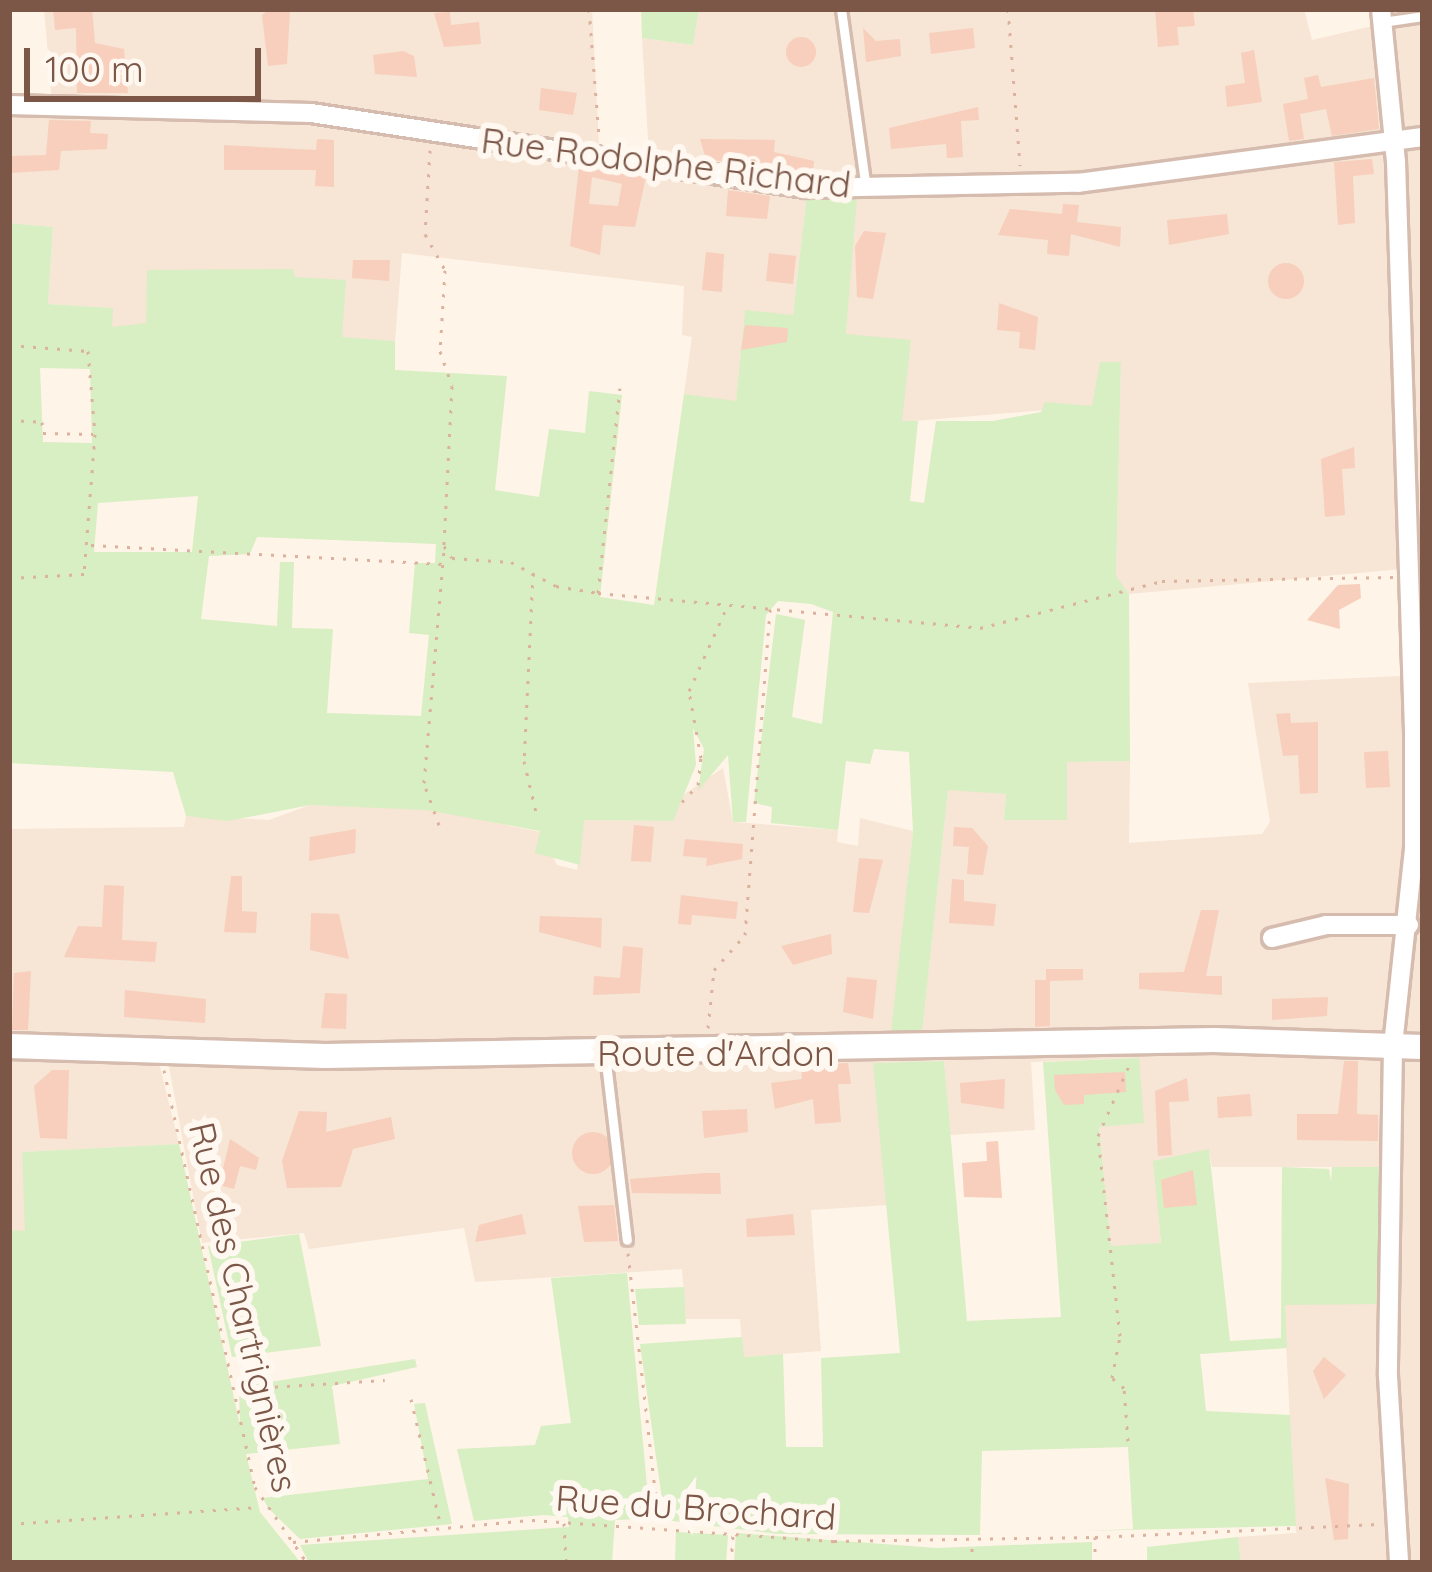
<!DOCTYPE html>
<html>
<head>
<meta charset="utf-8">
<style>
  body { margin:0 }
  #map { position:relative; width:1432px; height:1572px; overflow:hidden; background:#fef4e7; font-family:Quicksand,sans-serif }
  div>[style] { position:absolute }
  .residential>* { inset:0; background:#f7e5d5 }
  .green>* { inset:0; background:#d8eec3 }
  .building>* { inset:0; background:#f7cfbc }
  .round { border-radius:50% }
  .path>* { height:3px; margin-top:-1.5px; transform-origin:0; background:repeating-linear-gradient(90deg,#dcb29e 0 3px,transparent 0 12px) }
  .roads { filter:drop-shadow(3px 0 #d5bcae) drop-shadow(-3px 0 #d5bcae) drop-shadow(0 3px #d5bcae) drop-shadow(0 -3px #d5bcae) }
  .lane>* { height:9px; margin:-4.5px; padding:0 4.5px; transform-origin:4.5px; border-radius:4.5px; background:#fff }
  .street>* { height:18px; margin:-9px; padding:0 9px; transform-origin:9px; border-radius:9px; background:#fff }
  .secondary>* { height:24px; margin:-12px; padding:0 12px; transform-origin:12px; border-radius:12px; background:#fff }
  span { translate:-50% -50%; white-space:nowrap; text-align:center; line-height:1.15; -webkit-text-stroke:12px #fff8f0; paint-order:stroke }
  .street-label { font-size:36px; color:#7c5748 }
  .frame { position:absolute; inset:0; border:12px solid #7c5748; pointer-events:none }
  .scale { position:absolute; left:24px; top:48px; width:237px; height:54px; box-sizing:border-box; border:6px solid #7c5748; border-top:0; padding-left:15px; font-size:36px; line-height:42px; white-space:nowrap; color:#7c5748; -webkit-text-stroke:9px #fff8f0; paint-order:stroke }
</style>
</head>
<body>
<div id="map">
  <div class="residential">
    <i style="clip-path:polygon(44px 9px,592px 9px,599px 145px,649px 155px,642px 38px,693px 45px,699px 9px,1304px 9px,1312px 40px,1373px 26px,1387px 140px,1402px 569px,1129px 594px,1116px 577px,1121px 362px,1092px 406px,902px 422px,846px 335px,856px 197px,807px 194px,793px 316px,745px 311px,736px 402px,684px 394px,692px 337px,682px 335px,684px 286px,402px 253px,395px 341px,342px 338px,148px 270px,146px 324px,111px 328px,112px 308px,48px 304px,53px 227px,9px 223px,9px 112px,53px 113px)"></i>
    <i style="clip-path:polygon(1388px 9px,1423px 9px,1422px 600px,1403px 156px)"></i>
    <i style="clip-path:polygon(1423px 675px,1423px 1563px,1241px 1563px,1238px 1537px,1296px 1533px,1284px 1305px,1383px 1167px,1212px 1167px,1209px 1150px,1154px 1161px,1161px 1244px,1111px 1246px,1099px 1126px,1143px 1123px,1138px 1058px,1031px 1062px,1035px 1130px,950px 1135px,944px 1061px,874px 1063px,887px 1205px,811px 1210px,821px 1351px,743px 1357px,740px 1319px,686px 1319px,682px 1269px,475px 1282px,464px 1228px,309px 1249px,304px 1233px,202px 1243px,168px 1061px,159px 1063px,179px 1144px,22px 1152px,26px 1232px,9px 1230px,9px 829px,184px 827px,186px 816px,269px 820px,310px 805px,426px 809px,541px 832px,557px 865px,577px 870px,583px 820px,673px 821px,677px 799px,723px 768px,733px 822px,838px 830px,837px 842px,858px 846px,860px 818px,913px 831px,892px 1032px,922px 1032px,948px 789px,1006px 794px,1004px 819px,1066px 820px,1067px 762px,1130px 761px,1129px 843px,1262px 834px,1270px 822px,1248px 683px)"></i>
  </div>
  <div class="green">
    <i style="clip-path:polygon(641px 9px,699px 9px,693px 45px,642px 38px)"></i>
    <i style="clip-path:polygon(evenodd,807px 194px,857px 197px,846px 334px,911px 340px,902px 421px,918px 421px,910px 501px,924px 503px,936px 421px,993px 421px,1041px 412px,1045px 402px,1092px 406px,1100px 362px,1121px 362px,1116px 576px,1129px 594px,1130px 761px,1067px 762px,1067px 820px,1004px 820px,1006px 794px,948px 790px,922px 1033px,891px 1032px,913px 831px,909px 752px,874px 749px,870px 764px,846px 761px,838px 830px,771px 823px,772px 807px,754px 803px,776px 614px,805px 620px,792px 717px,822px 724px,833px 612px,811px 604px,778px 601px,766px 615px,746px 822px,733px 822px,728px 755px,698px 791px,704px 749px,693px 728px,696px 765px,673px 821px,584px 820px,580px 865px,535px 853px,540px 831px,426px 810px,310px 805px,228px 821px,186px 816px,173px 772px,9px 763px,9px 223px,53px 227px,48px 304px,113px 308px,112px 327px,146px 323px,147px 270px,293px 269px,295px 277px,346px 280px,342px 337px,395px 341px,395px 370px,507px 376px,495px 490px,539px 497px,549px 429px,585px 433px,589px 391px,622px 395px,600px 597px,654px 605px,684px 394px,736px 401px,745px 310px,793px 315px,807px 194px,40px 368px,90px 369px,92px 443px,43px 442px,40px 368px,807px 194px,198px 496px,192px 552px,94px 552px,98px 503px,198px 496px,807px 194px,257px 537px,436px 544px,435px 563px,415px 563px,409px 633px,429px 635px,421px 716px,327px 713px,333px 629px,292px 628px,294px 562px,280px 562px,277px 626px,201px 619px,209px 556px,250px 554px,257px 537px)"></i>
    <i style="clip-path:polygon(1139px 1058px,1144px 1123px,1099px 1127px,1111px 1246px,1161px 1243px,1153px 1161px,1209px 1149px,1230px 1341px,1281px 1338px,1282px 1167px,1329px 1169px,1331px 1182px,1332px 1167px,1383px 1167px,1383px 1304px,1285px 1305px,1287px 1348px,1200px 1354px,1206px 1411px,1290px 1415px,1296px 1526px,1082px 1531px,1133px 1529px,1128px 1447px,982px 1451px,980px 1535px,778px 1534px,665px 1520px,640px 1344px,742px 1337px,744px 1357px,783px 1354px,786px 1447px,823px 1447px,821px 1358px,900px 1353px,873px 1063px,944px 1061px,967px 1321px,1061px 1317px,1043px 1062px)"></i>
    <i style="clip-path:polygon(179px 1144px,240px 1426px,239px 1387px,415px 1359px,417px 1367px,332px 1386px,340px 1444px,246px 1454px,260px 1512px,301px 1563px,9px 1563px,9px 1230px,25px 1231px,22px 1152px)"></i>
    <i style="clip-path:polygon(299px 1234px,321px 1346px,232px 1357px,208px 1246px)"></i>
    <i style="clip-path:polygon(627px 1273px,649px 1507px,639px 1519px,615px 1520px,612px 1563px,309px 1563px,300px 1545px,569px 1527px,568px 1517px,543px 1515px,474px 1521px,457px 1449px,535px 1445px,541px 1426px,571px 1423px,551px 1278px)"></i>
    <i style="clip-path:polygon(684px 1287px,686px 1324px,639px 1325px,635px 1289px)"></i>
    <i style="clip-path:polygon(425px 1403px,452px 1524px,300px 1539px,268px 1508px,263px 1498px,428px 1479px,414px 1404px)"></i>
    <i style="clip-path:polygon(676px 1532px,728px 1535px,726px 1563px,675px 1563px)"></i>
    <i style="clip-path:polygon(736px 1533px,937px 1548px,1092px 1542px,1092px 1563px,734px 1563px)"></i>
    <i style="clip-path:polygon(1238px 1537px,1241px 1563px,1147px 1563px,1147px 1547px)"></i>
  </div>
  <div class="building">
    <i style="clip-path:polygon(53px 9px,92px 9px,95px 43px,124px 49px,128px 93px,77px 93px,76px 28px,55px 30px)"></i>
    <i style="clip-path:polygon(270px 9px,290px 9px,287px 64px,268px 66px,262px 15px)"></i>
    <i style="clip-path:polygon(1155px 9px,1193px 10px,1195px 26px,1177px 27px,1179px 45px,1158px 47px)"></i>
    <i style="clip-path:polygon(450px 12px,451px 25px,479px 22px,481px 44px,444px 47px,434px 13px)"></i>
    <i style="clip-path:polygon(863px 28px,876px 41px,900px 39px,901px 56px,866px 62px)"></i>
    <i style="clip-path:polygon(973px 28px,975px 48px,931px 54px,929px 33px)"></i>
    <i class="round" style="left:786px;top:37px;width:30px;height:30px"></i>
    <i style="clip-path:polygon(1254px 50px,1262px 102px,1227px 107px,1225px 86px,1245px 83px,1241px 53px)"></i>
    <i style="clip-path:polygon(403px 51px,414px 56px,417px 77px,375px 74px,373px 55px)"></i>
    <i style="clip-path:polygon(1318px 75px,1321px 87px,1374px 78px,1379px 129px,1332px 136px,1326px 109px,1300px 114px,1304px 139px,1289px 141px,1283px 104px,1308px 99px,1304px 78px)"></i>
    <i style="clip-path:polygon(541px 88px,577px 93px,573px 115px,539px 110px)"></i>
    <i style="clip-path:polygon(978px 107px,979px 120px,961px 121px,963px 157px,947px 158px,946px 144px,891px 149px,889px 128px)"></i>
    <i style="clip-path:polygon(49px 120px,91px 121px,90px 133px,108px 134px,107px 149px,61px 151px,59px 170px,9px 173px,9px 156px,46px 155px)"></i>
    <i style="clip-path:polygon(317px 139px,334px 140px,334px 187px,315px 186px,316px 170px,224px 170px,224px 145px,316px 150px)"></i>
    <i style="clip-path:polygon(700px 139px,775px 140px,774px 152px,814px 161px,813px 174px,706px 159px)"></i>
    <i style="clip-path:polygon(1372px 159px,1374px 174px,1353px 176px,1355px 223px,1338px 225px,1334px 162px)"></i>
    <i style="clip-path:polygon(evenodd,579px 167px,646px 177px,635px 227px,603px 225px,600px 255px,570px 246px,579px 167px,592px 177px,622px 184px,618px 206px,589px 204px,592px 177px)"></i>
    <i style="clip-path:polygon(728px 190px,770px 196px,767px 219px,726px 216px)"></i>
    <i style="clip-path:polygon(1063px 204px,1079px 205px,1077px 222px,1121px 227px,1120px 247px,1071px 234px,1069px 256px,1047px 254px,1048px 240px,998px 235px,1010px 209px,1062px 214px)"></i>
    <i style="clip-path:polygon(1227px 214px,1229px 234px,1169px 245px,1167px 220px)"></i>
    <i style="clip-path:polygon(864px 231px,886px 233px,873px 299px,857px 297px,855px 246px)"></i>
    <i style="clip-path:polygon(706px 252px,724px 254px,722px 292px,702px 290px)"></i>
    <i style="clip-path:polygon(769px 253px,796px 256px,793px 284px,766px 281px)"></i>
    <i style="clip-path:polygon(353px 260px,390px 260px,389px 281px,352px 278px)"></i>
    <i class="round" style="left:1268px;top:263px;width:36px;height:36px"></i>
    <i style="clip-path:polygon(999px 303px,1038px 317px,1035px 350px,1019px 348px,1020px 332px,997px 330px)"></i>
    <i style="clip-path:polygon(745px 325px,788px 328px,787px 342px,741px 350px)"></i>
    <i style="clip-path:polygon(1354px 447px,1355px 468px,1342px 469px,1345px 515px,1325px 517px,1321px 459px)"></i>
    <i style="clip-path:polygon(1360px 584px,1361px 598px,1339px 610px,1340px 629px,1307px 620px,1338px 585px)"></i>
    <i style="clip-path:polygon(1290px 713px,1291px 723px,1318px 722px,1318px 793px,1300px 794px,1298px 755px,1283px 756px,1276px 714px)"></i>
    <i style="clip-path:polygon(1388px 751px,1390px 787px,1366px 788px,1364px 752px)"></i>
    <i style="clip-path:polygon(634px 825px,654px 827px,651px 862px,631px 861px)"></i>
    <i style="clip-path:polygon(954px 827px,972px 828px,988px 846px,983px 875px,967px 874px,969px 847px,953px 846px)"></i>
    <i style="clip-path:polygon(356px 829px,355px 853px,309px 861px,310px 837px)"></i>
    <i style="clip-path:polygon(685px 839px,743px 844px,742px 859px,706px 866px,707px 858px,683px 856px)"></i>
    <i style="clip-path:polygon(859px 858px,883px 860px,869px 913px,853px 912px)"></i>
    <i style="clip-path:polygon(231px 876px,242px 876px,242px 911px,257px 912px,256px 933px,224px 932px)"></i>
    <i style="clip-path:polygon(952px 879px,964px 880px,964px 901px,996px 904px,994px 926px,949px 923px)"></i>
    <i style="clip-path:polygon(104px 885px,124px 886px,122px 940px,157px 942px,155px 962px,64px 957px,78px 926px,102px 927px)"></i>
    <i style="clip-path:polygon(681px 895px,738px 902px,736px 919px,692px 915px,691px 925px,678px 924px)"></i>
    <i style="clip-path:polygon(1201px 910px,1219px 910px,1206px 976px,1222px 976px,1222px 995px,1139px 989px,1139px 973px,1184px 972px)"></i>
    <i style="clip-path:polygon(311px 913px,339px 914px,349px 959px,310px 950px)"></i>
    <i style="clip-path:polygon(540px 916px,602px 918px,601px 948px,539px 932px)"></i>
    <i style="clip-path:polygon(831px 934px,832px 954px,793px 965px,781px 946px)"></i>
    <i style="clip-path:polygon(623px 946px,643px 948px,640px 993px,593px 995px,594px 976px,620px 978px)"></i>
    <i style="clip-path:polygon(1046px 969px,1083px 969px,1083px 980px,1050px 981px,1050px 1026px,1035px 1027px,1035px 980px,1046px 980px)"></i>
    <i style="clip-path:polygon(31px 971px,28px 1030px,12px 1030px,14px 973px)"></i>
    <i style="clip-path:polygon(847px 977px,877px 980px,873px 1019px,843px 1012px)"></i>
    <i style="clip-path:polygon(125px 990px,206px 999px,205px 1023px,124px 1017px)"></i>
    <i style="clip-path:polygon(325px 993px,347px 994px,346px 1029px,321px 1028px)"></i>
    <i style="clip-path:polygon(1328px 997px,1327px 1016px,1272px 1020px,1272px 999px)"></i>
    <i style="clip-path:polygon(1344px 1061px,1358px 1061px,1357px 1114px,1378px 1115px,1378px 1141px,1297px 1140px,1297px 1114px,1338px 1114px)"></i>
    <i style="clip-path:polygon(848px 1063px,851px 1084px,838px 1084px,841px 1122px,815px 1124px,813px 1099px,775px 1109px,771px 1083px,802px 1079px,801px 1065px)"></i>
    <i style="clip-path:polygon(52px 1070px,69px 1070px,67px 1139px,40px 1138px,34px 1086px)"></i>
    <i style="clip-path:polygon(1125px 1072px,1126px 1092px,1084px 1095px,1084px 1104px,1064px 1105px,1055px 1090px,1054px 1075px)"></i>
    <i style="clip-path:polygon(1187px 1078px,1189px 1101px,1169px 1102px,1172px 1155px,1158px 1156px,1155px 1091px)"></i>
    <i style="clip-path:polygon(1005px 1079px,1004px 1109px,961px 1103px,960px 1083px)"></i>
    <i style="clip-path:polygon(1250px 1094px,1252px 1116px,1218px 1118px,1217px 1097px)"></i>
    <i style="clip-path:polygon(747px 1109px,748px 1132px,704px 1138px,702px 1111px)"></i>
    <i style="clip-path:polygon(299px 1111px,327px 1112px,326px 1132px,391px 1117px,395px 1139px,353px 1149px,341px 1187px,287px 1188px,282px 1161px)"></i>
    <i class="round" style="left:572px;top:1132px;width:42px;height:42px"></i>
    <i style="clip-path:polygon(230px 1139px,259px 1158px,256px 1170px,240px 1166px,234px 1189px,219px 1185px)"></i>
    <i style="clip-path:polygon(998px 1141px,1002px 1198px,964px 1197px,962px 1163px,987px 1161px,986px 1142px)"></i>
    <i style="clip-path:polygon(1193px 1170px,1197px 1205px,1164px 1208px,1161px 1180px)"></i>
    <i style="clip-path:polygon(706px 1173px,720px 1173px,721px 1194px,632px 1193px,630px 1179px)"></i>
    <i style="clip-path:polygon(614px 1205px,618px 1241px,584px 1242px,578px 1206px)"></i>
    <i style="clip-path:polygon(522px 1214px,526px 1234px,475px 1242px,479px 1225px)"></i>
    <i style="clip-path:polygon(793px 1214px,795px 1235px,747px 1237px,746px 1219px)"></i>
    <i style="clip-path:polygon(1324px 1357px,1346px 1375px,1324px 1399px,1313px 1371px)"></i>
    <i style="clip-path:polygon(1325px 1478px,1349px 1484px,1348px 1539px,1334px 1540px)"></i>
  </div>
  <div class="path">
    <i style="left:589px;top:9px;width:128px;rotate:85.5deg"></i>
    <i style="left:1008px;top:9px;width:157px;rotate:85.6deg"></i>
    <i style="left:430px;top:150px;width:84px;rotate:93.4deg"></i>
    <i style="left:425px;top:234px;width:41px;rotate:60.9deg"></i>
    <i style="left:445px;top:270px;width:81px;rotate:93.5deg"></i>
    <i style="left:440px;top:351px;width:37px;rotate:71deg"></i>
    <i style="left:452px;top:386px;width:160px;rotate:92.9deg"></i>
    <i style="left:444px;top:546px;width:14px;rotate:56deg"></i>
    <i style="left:452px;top:558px;width:59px;rotate:3.9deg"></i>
    <i style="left:511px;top:562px;width:51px;rotate:28.1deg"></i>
    <i style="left:556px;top:586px;width:43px;rotate:9.5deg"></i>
    <i style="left:598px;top:593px;width:206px;rotate:-83.9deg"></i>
    <i style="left:9px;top:345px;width:79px;rotate:4.3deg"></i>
    <i style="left:88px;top:351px;width:83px;rotate:85.2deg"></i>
    <i style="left:95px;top:434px;width:140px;rotate:94.5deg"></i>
    <i style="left:84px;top:574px;width:75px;rotate:176.9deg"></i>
    <i style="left:9px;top:420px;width:33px;rotate:3deg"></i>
    <i style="left:42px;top:422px;width:11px;rotate:85deg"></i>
    <i style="left:43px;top:433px;width:50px;rotate:1.1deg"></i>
    <i style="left:91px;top:545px;width:353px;rotate:3.1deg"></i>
    <i style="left:533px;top:573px;width:188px;rotate:92.7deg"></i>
    <i style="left:524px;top:761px;width:52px;rotate:76.8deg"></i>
    <i style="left:598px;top:593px;width:384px;rotate:5.2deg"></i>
    <i style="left:980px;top:628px;width:188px;rotate:-14.5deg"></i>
    <i style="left:1162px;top:581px;width:233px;rotate:-1deg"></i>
    <i style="left:682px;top:802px;width:23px;rotate:-47deg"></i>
    <i style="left:698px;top:785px;width:27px;rotate:-84deg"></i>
    <i style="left:701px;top:758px;width:68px;rotate:-100.2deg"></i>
    <i style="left:689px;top:691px;width:92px;rotate:-65.7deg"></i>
    <i style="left:439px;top:825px;width:45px;rotate:-109.7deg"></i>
    <i style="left:424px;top:783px;width:235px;rotate:-85.1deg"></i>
    <i style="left:708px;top:1028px;width:58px;rotate:-84.1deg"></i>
    <i style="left:714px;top:970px;width:47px;rotate:-48.5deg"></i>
    <i style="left:745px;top:935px;width:327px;rotate:-85.6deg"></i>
    <i style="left:164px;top:1070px;width:427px;rotate:77.7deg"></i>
    <i style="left:255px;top:1487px;width:92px;rotate:55.6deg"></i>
    <i style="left:628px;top:1253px;width:272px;rotate:83.5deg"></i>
    <i style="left:239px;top:1389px;width:146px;rotate:-3.5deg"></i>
    <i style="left:411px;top:1399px;width:131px;rotate:76.8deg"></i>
    <i style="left:1128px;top:1441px;width:53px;rotate:-94.3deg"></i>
    <i style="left:1124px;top:1388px;width:16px;rotate:-140deg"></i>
    <i style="left:1112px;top:1378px;width:43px;rotate:-79.2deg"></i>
    <i style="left:1120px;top:1336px;width:201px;rotate:-96.3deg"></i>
    <i style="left:1098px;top:1136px;width:80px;rotate:-66.3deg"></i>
    <i style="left:564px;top:1523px;width:40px;rotate:87.1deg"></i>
    <i style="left:9px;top:1524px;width:251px;rotate:-3.9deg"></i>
    <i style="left:293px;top:1542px;width:240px;rotate:-5.3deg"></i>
    <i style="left:532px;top:1520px;width:303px;rotate:4deg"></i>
    <i style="left:834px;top:1541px;width:261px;rotate:-0.9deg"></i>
    <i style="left:731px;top:1563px;width:32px;rotate:-86deg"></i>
    <i style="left:972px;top:1563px;width:22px;rotate:-90deg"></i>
    <i style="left:1095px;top:1563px;width:26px;rotate:-90deg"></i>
    <i style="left:1095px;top:1537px;width:284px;rotate:-2.6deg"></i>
  </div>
  <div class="roads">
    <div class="lane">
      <i style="left:841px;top:9px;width:182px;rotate:82.1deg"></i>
      <i style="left:1382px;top:22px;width:41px;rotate:-8.3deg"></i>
      <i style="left:605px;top:1054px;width:187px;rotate:83.3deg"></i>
    </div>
    <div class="street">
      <i style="left:1381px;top:9px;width:153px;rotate:84.4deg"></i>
      <i style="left:1396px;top:161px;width:571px;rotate:88.19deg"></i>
      <i style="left:1414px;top:732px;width:117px;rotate:90deg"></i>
      <i style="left:1414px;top:849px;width:198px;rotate:96.1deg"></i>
      <i style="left:1393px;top:1046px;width:330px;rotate:90.9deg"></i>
      <i style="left:1388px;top:1376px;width:187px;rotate:86.6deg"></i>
      <i style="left:9px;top:105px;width:302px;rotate:1.5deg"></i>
      <i style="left:311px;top:113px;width:501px;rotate:8.62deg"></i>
      <i style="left:806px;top:188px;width:272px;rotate:-1.1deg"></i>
      <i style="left:1078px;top:183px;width:348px;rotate:-7.6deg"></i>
      <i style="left:1272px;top:938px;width:56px;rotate:-13.5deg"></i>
      <i style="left:1326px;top:925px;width:83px"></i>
    </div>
    <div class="secondary">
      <i style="left:9px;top:1046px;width:316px;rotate:1.8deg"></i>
      <i style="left:325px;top:1056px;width:889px;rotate:-1.03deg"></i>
      <i style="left:1214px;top:1040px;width:209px;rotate:1.9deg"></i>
    </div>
  </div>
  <div class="street-label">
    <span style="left:666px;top:162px;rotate:7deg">Rue Rodolphe Richard</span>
    <span style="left:716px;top:1053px">Route d'Ardon</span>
    <span style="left:244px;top:1307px;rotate:77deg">Rue des Chartrignières</span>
    <span style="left:696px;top:1507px;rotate:4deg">Rue du Brochard</span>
  </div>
  <div class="frame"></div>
  <div class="scale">100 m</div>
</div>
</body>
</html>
